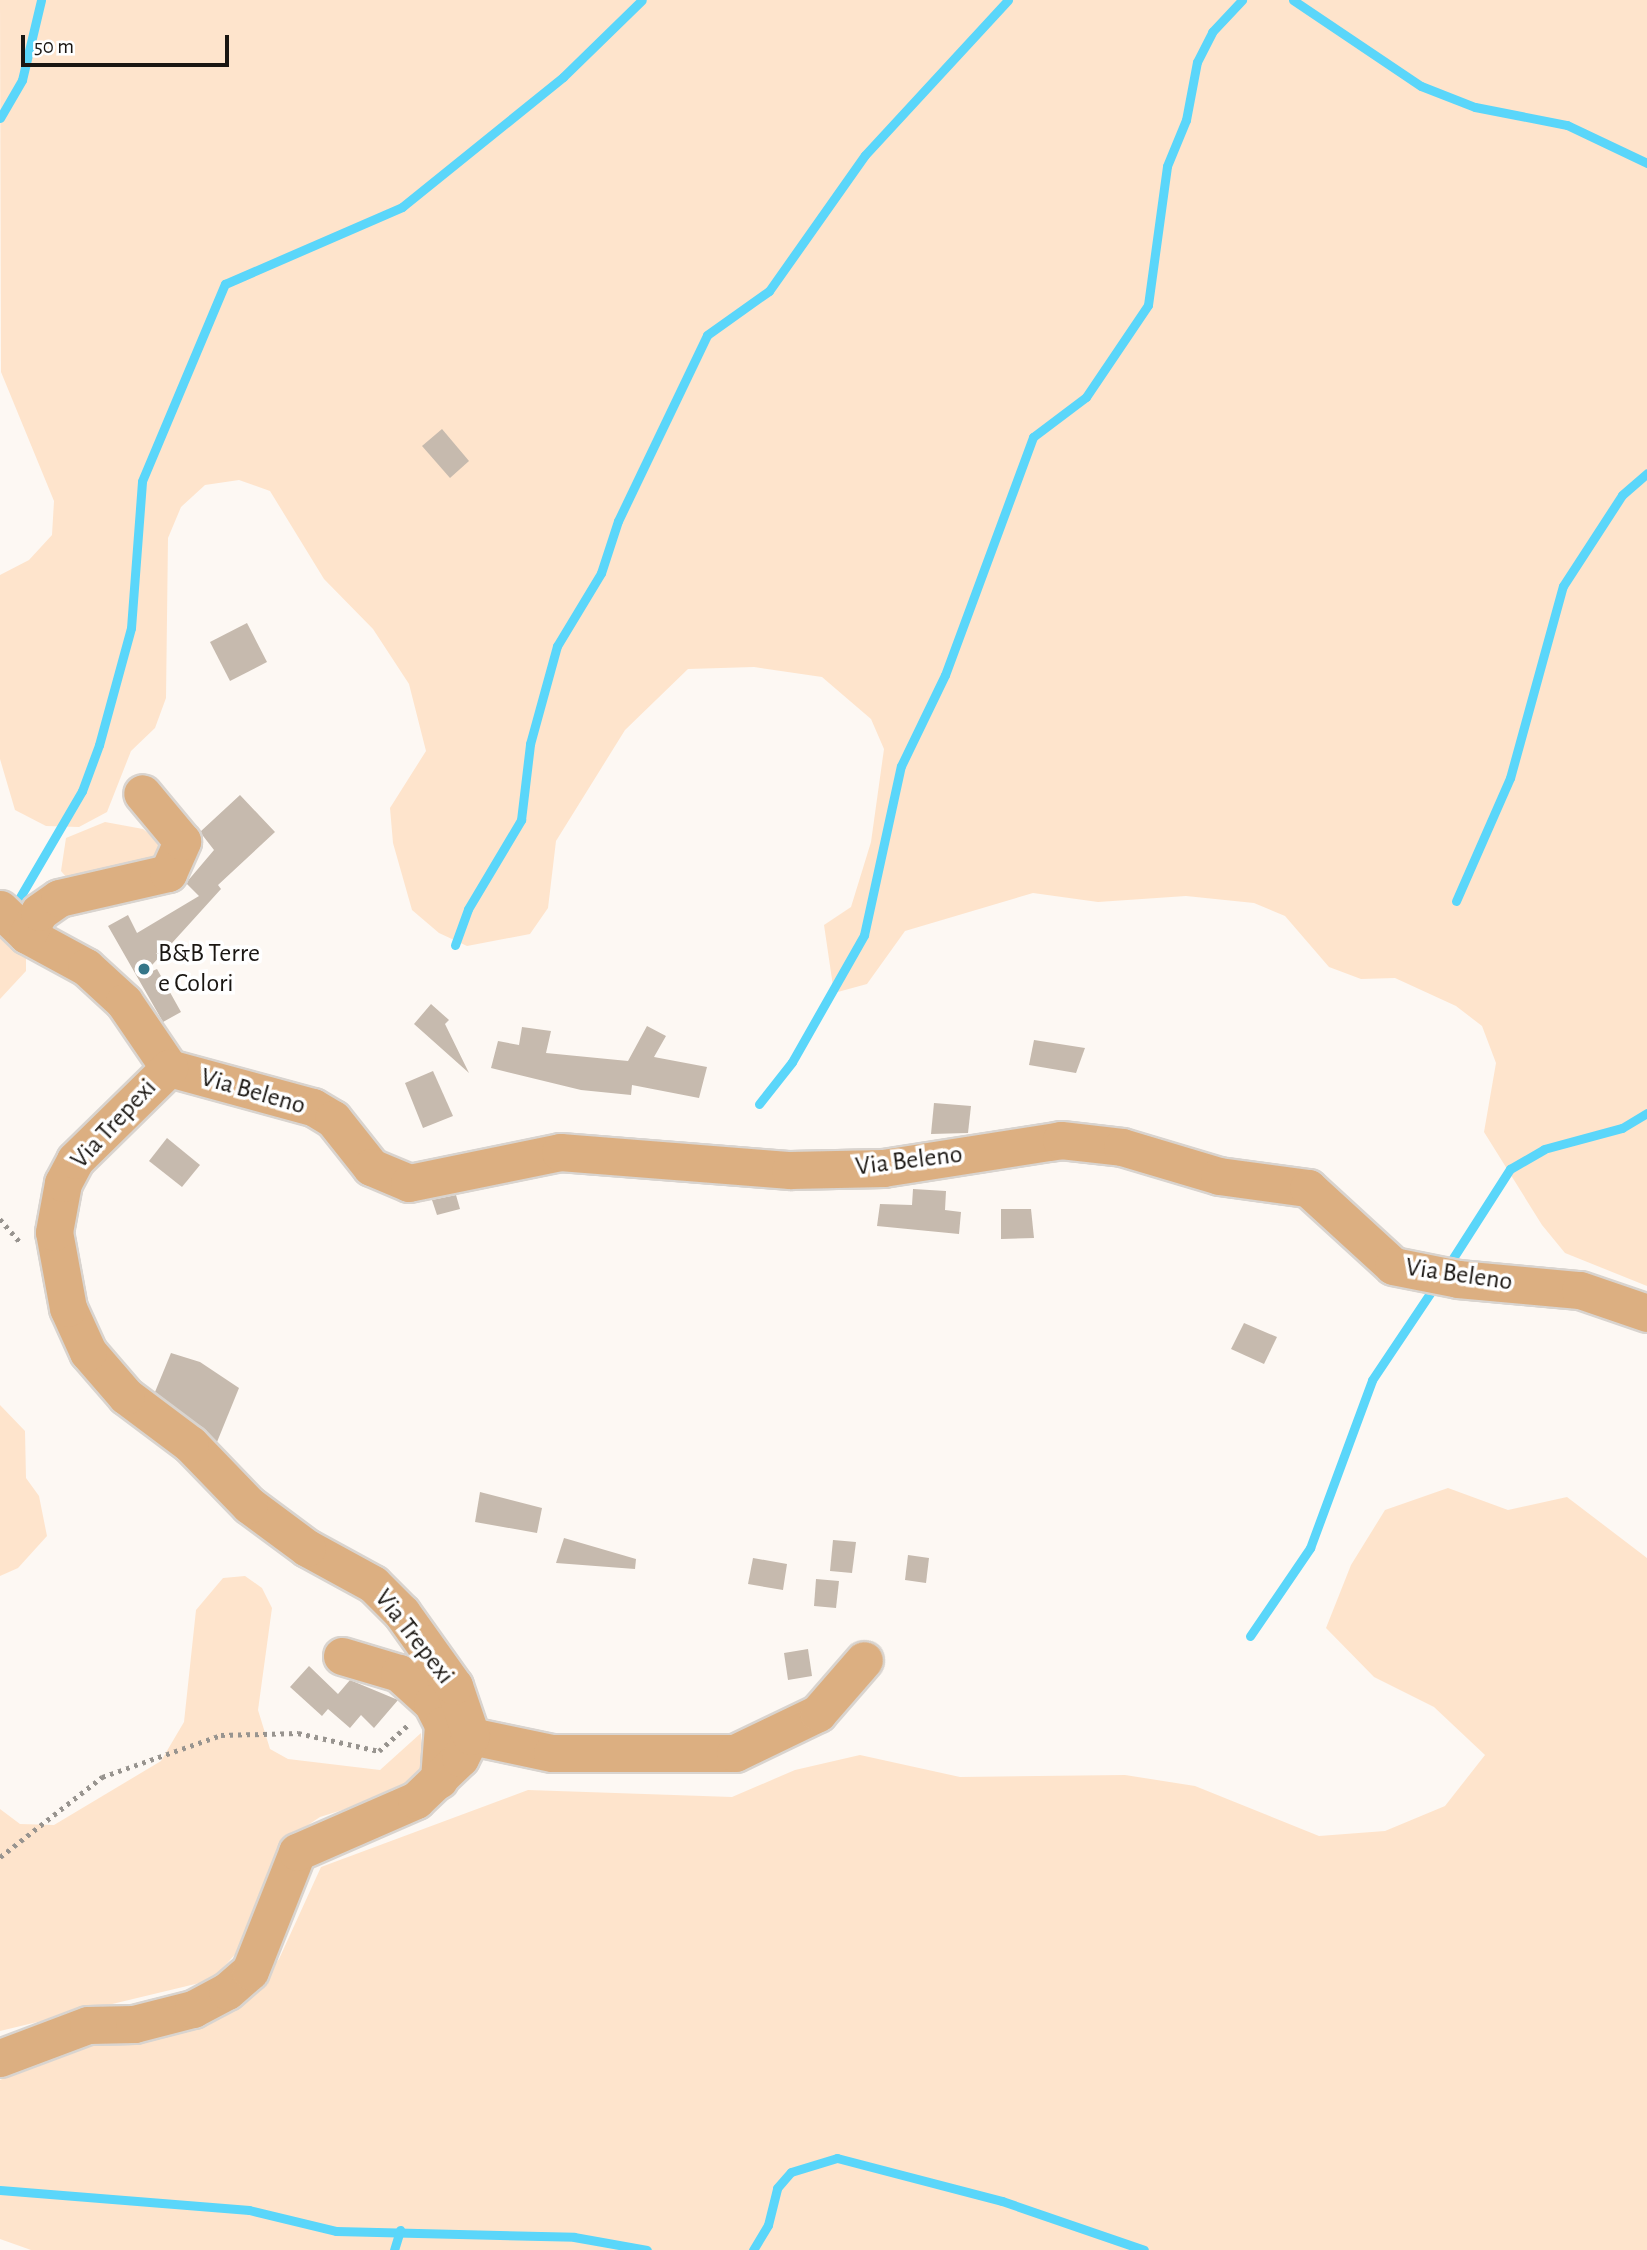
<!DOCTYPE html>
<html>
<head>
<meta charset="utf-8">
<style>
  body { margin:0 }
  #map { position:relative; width:1647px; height:2250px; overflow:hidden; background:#fdf8f3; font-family:"Alegreya Sans",sans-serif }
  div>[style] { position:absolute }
  .green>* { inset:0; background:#fee4cc }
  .stream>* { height:9px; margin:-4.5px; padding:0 4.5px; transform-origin:4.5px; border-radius:4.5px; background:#5ad6fa }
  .building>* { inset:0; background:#c6baae }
  .path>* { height:4.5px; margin-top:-2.25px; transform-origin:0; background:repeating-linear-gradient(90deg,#98948f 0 3.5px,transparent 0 8.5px) }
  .roads { filter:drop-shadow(2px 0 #d9d4cf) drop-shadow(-2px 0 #d9d4cf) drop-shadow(0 2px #d9d4cf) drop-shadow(0 -2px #d9d4cf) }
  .minor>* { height:37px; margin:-18.5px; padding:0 18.5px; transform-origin:18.5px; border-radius:18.5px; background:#dcaf81 }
  .dots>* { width:19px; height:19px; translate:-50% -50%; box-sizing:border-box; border:4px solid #fff; border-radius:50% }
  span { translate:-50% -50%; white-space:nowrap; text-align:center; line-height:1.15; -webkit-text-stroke:7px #fff; paint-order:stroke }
  .poi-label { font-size:26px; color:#1a1612 }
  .left { translate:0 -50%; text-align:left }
  .street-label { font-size:26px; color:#1a1612 }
  .scale { position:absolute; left:21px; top:35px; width:208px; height:32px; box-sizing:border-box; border:4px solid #1a1612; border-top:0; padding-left:9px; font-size:21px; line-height:24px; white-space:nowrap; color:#1a1612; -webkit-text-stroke:5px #fff; paint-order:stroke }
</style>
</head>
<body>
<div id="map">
  <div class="green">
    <i style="clip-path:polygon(0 0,1647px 0,1647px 1286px,1565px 1253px,1542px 1225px,1484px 1132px,1496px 1063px,1482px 1026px,1456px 1006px,1395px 978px,1361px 979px,1329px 967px,1285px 916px,1254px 903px,1186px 896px,1098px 902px,1033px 893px,905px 931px,867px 984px,834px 993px,824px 925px,851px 907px,871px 842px,884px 749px,871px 719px,822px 677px,754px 667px,688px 669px,625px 730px,556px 841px,548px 908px,530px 934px,467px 946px,439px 933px,412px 910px,393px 843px,390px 808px,426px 751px,409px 684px,373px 629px,324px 579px,270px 491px,239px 480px,205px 485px,181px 507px,168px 538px,166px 698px,155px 728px,131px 751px,107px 812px,79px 827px,46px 826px,15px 810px,0 759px,0 575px,29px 560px,52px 535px,54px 501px,1px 372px)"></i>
    <i style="clip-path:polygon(105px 822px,143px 829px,172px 852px,166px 864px,67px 878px,61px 871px,66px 838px)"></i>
    <i style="clip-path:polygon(0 932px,26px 951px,26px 971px,0 999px)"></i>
    <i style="clip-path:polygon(0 1405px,25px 1431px,26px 1478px,39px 1496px,47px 1536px,18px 1568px,0 1576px)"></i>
    <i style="clip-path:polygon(1448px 1488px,1508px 1510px,1567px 1497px,1647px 1558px,1647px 2250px,31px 2250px,0 2239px,0 2080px,77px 2046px,162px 2039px,257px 1985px,279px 1959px,321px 1867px,528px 1790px,732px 1797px,795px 1770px,860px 1755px,960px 1777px,1125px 1775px,1195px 1786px,1319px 1836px,1385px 1831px,1445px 1806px,1485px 1755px,1434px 1707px,1374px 1677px,1326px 1628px,1351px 1565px,1385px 1510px)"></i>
    <i style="clip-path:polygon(245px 1576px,262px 1588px,272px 1608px,258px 1710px,270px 1749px,288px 1759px,380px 1770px,421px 1733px,423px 1770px,390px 1795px,320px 1817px,281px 1843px,240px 1949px,212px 1980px,0 2031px,0 1809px,20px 1824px,54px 1825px,161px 1761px,184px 1722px,196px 1610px,223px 1578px)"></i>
  </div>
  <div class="stream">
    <i style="left:1293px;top:0;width:154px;rotate:33.9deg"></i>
    <i style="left:1421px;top:86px;width:58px;rotate:21.3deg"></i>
    <i style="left:1475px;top:107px;width:94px;rotate:11.1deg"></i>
    <i style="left:1567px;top:125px;width:89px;rotate:25.4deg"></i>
    <i style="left:0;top:118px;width:44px;rotate:-59.9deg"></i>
    <i style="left:22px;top:80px;width:82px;rotate:-76.6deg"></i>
    <i style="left:1456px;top:901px;width:134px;rotate:-66.3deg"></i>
    <i style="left:1510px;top:778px;width:199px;rotate:-74.6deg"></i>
    <i style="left:1563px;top:586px;width:108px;rotate:-57deg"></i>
    <i style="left:1622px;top:495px;width:33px;rotate:-41deg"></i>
    <i style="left:13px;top:909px;width:137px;rotate:-59.7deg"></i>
    <i style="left:82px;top:791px;width:49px;rotate:-69.7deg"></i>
    <i style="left:99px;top:745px;width:121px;rotate:-74.7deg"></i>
    <i style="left:131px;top:628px;width:147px;rotate:-85.7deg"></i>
    <i style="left:142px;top:481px;width:214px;rotate:-67.2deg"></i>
    <i style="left:225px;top:284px;width:193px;rotate:-23.5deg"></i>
    <i style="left:402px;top:207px;width:207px;rotate:-38.9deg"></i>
    <i style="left:563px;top:77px;width:110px;rotate:-44.3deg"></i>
    <i style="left:455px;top:945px;width:38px;rotate:-70deg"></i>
    <i style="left:468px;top:909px;width:104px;rotate:-59.2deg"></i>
    <i style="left:521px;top:820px;width:77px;rotate:-83.2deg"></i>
    <i style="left:530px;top:744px;width:102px;rotate:-74.6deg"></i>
    <i style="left:557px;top:646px;width:85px;rotate:-58.9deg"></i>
    <i style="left:601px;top:573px;width:55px;rotate:-71.9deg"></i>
    <i style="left:618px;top:521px;width:206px;rotate:-64.4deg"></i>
    <i style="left:707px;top:335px;width:76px;rotate:-35.4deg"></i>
    <i style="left:769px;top:291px;width:166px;rotate:-54.8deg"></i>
    <i style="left:865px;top:155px;width:211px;rotate:-47.3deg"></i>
    <i style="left:759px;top:1104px;width:53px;rotate:-51.8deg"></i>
    <i style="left:792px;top:1062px;width:146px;rotate:-60.4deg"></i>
    <i style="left:864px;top:935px;width:173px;rotate:-77.7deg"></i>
    <i style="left:901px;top:766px;width:101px;rotate:-64.2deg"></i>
    <i style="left:945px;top:675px;width:254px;rotate:-69.7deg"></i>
    <i style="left:1033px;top:437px;width:66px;rotate:-37deg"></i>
    <i style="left:1086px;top:397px;width:111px;rotate:-56deg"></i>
    <i style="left:1148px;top:305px;width:140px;rotate:-82.2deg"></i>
    <i style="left:1167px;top:166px;width:50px;rotate:-67.6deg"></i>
    <i style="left:1186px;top:120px;width:59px;rotate:-79.3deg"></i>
    <i style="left:1197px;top:62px;width:34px;rotate:-63deg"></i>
    <i style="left:1212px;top:32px;width:44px;rotate:-46.8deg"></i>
    <i style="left:1446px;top:1269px;width:119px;rotate:-57.4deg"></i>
    <i style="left:1510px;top:1169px;width:39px;rotate:-30deg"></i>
    <i style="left:1544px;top:1149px;width:81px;rotate:-15.1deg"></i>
    <i style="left:1622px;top:1128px;width:29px;rotate:-31deg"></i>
    <i style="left:1250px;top:1636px;width:107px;rotate:-55.7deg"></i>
    <i style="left:1310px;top:1548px;width:179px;rotate:-69.7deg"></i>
    <i style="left:1372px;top:1380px;width:117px;rotate:-56.2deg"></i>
    <i style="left:0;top:2190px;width:250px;rotate:4.6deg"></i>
    <i style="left:249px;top:2210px;width:89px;rotate:13.6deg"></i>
    <i style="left:336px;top:2231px;width:238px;rotate:1.4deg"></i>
    <i style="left:574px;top:2237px;width:74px;rotate:10.1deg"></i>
    <i style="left:394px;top:2250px;width:21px;rotate:-73deg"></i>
    <i style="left:753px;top:2250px;width:29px;rotate:-59deg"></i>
    <i style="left:768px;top:2225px;width:38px;rotate:-76deg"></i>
    <i style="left:777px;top:2188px;width:21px;rotate:-49deg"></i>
    <i style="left:791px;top:2172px;width:48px;rotate:-16.9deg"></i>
    <i style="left:837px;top:2158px;width:171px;rotate:14.6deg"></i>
    <i style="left:1002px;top:2201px;width:150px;rotate:19deg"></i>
  </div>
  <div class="building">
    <i style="clip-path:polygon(442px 429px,469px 461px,450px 478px,422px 446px)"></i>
    <i style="clip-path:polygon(247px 623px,267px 662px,230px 681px,210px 642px)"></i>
    <i style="clip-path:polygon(240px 795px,275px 832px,218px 885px,221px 889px,143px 975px,157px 969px,181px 1012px,163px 1022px,108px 926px,128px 915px,137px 933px,199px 896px,186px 883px,214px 850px,200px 832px)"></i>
    <i style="clip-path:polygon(431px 1004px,449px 1020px,445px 1024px,469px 1073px,414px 1024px)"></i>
    <i style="clip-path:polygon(647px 1026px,666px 1036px,654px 1057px,707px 1067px,699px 1098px,632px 1085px,631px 1095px,581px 1090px,491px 1068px,498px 1041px,519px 1045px,522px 1027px,551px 1031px,546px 1053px,628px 1061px)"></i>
    <i style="clip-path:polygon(1034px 1040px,1085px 1048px,1076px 1073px,1029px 1065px)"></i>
    <i style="clip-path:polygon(433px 1071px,453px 1116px,423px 1128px,405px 1083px)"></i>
    <i style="clip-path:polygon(934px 1103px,971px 1106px,968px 1133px,931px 1134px)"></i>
    <i style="clip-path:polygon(167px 1138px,200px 1165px,182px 1187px,149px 1161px)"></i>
    <i style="clip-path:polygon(913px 1189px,946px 1191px,945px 1210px,961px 1212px,959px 1234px,877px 1226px,880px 1204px,912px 1205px)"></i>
    <i style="clip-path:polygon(456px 1195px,460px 1209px,437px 1215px,432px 1200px)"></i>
    <i style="clip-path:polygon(1001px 1209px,1031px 1209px,1034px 1238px,1001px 1239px)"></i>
    <i style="clip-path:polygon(1244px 1323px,1277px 1337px,1264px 1364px,1231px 1349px)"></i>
    <i style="clip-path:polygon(171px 1353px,200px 1362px,239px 1388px,217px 1442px,155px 1392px)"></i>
    <i style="clip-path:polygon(480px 1492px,542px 1508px,537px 1533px,475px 1522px)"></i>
    <i style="clip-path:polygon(564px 1538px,636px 1559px,635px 1569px,556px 1563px)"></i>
    <i style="clip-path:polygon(833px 1540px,856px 1542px,852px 1573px,830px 1571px)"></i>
    <i style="clip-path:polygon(908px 1555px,929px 1558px,926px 1583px,905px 1580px)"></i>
    <i style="clip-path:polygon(753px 1558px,787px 1564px,783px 1590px,748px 1584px)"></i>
    <i style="clip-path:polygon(816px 1579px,839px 1581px,836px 1608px,814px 1606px)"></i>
    <i style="clip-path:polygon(808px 1649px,812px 1676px,788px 1680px,784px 1653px)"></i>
    <i style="clip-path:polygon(309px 1666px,338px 1694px,350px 1680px,398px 1700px,374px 1728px,361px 1715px,350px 1728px,328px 1709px,322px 1716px,290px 1687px)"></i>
  </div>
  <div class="path">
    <i style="left:0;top:1219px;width:33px;rotate:49deg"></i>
    <i style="left:0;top:1857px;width:130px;rotate:-38.1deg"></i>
    <i style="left:102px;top:1777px;width:126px;rotate:-19.4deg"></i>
    <i style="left:221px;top:1735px;width:77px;rotate:-1.5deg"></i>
    <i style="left:298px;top:1733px;width:83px;rotate:12.5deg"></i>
    <i style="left:379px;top:1751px;width:39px;rotate:-42deg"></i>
  </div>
  <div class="roads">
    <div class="minor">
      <i style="left:0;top:909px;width:37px;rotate:44deg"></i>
      <i style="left:27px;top:935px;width:67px;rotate:28.5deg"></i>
      <i style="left:86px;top:967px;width:52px;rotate:42.6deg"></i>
      <i style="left:124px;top:1002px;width:80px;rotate:55.7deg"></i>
      <i style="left:27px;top:935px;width:26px;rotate:-62deg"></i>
      <i style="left:39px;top:912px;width:24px;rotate:-35deg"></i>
      <i style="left:59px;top:898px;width:112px;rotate:-12.9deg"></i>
      <i style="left:168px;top:873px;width:35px;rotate:-66deg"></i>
      <i style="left:182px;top:841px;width:62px;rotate:-129.8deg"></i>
      <i style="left:169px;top:1068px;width:149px;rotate:15.2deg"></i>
      <i style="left:313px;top:1107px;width:23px;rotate:31deg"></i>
      <i style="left:333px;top:1119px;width:61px;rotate:51.6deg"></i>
      <i style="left:371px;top:1167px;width:41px;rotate:22.8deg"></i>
      <i style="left:409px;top:1183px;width:154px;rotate:-11.6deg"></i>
      <i style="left:560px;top:1152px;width:231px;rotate:4.5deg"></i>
      <i style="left:790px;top:1170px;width:93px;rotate:-1.2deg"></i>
      <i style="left:883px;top:1168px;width:180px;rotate:-8.9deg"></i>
      <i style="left:1061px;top:1140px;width:61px;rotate:6.5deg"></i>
      <i style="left:1122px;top:1147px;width:101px;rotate:16.6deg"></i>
      <i style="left:1219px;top:1176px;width:90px;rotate:7.7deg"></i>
      <i style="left:1308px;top:1188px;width:115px;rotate:42.5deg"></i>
      <i style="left:1393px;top:1266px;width:66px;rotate:11.3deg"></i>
      <i style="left:1458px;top:1279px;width:122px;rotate:5.2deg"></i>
      <i style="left:1580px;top:1290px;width:71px;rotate:18.9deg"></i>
      <i style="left:342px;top:1656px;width:59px;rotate:16.6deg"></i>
      <i style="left:399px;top:1673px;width:45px;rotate:42.3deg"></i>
      <i style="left:432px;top:1703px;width:25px;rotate:63deg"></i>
      <i style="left:443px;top:1725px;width:55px;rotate:94.2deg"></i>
      <i style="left:471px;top:1736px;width:83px;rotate:11.9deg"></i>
      <i style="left:552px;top:1753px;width:183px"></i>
      <i style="left:735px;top:1753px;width:92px;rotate:-25.7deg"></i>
      <i style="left:818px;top:1713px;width:70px;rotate:-49deg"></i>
      <i style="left:0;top:2058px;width:94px;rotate:-20.6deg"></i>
      <i style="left:88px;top:2025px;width:46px;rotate:-1.2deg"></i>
      <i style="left:134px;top:2024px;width:61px;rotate:-14.3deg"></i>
      <i style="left:193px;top:2009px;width:38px;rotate:-28deg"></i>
      <i style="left:227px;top:1991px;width:30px;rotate:-41deg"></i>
      <i style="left:250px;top:1971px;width:128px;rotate:-68.4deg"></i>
      <i style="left:297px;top:1852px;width:130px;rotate:-23.6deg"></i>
      <i style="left:416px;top:1800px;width:61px;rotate:-43.7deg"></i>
      <i style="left:460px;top:1758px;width:25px;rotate:-63deg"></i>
      <i style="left:471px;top:1736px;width:53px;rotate:-108.8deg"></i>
      <i style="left:454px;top:1686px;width:90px;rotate:-125.5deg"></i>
      <i style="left:402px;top:1613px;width:41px;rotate:-135deg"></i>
      <i style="left:373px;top:1584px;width:75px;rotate:-151.4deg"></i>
      <i style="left:307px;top:1548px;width:72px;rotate:-143.4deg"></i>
      <i style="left:249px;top:1505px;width:85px;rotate:-134deg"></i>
      <i style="left:190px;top:1444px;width:80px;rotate:-143.1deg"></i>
      <i style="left:126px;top:1396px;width:58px;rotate:-130.8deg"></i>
      <i style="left:88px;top:1352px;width:48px;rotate:-114.4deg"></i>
      <i style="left:68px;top:1308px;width:77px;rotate:-100.4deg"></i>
      <i style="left:54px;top:1232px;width:50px;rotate:-79.6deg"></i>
      <i style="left:63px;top:1183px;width:26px;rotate:-62deg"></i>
      <i style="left:75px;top:1160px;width:132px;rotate:-44.4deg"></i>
    </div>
  </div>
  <div class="dots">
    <i style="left:144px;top:969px;background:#357689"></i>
  </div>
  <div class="poi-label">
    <span class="left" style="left:158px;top:969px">B&amp;B Terre<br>e Colori</span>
  </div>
  <div class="street-label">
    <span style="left:253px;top:1092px;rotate:16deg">Via Beleno</span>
    <span style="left:114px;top:1124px;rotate:-47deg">Via Trepexi</span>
    <span style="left:909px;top:1161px;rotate:-7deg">Via Beleno</span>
    <span style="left:1459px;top:1275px;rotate:8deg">Via Beleno</span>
    <span style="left:414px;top:1637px;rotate:52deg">Via Trepexi</span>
  </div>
  <div class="scale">50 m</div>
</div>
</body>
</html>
